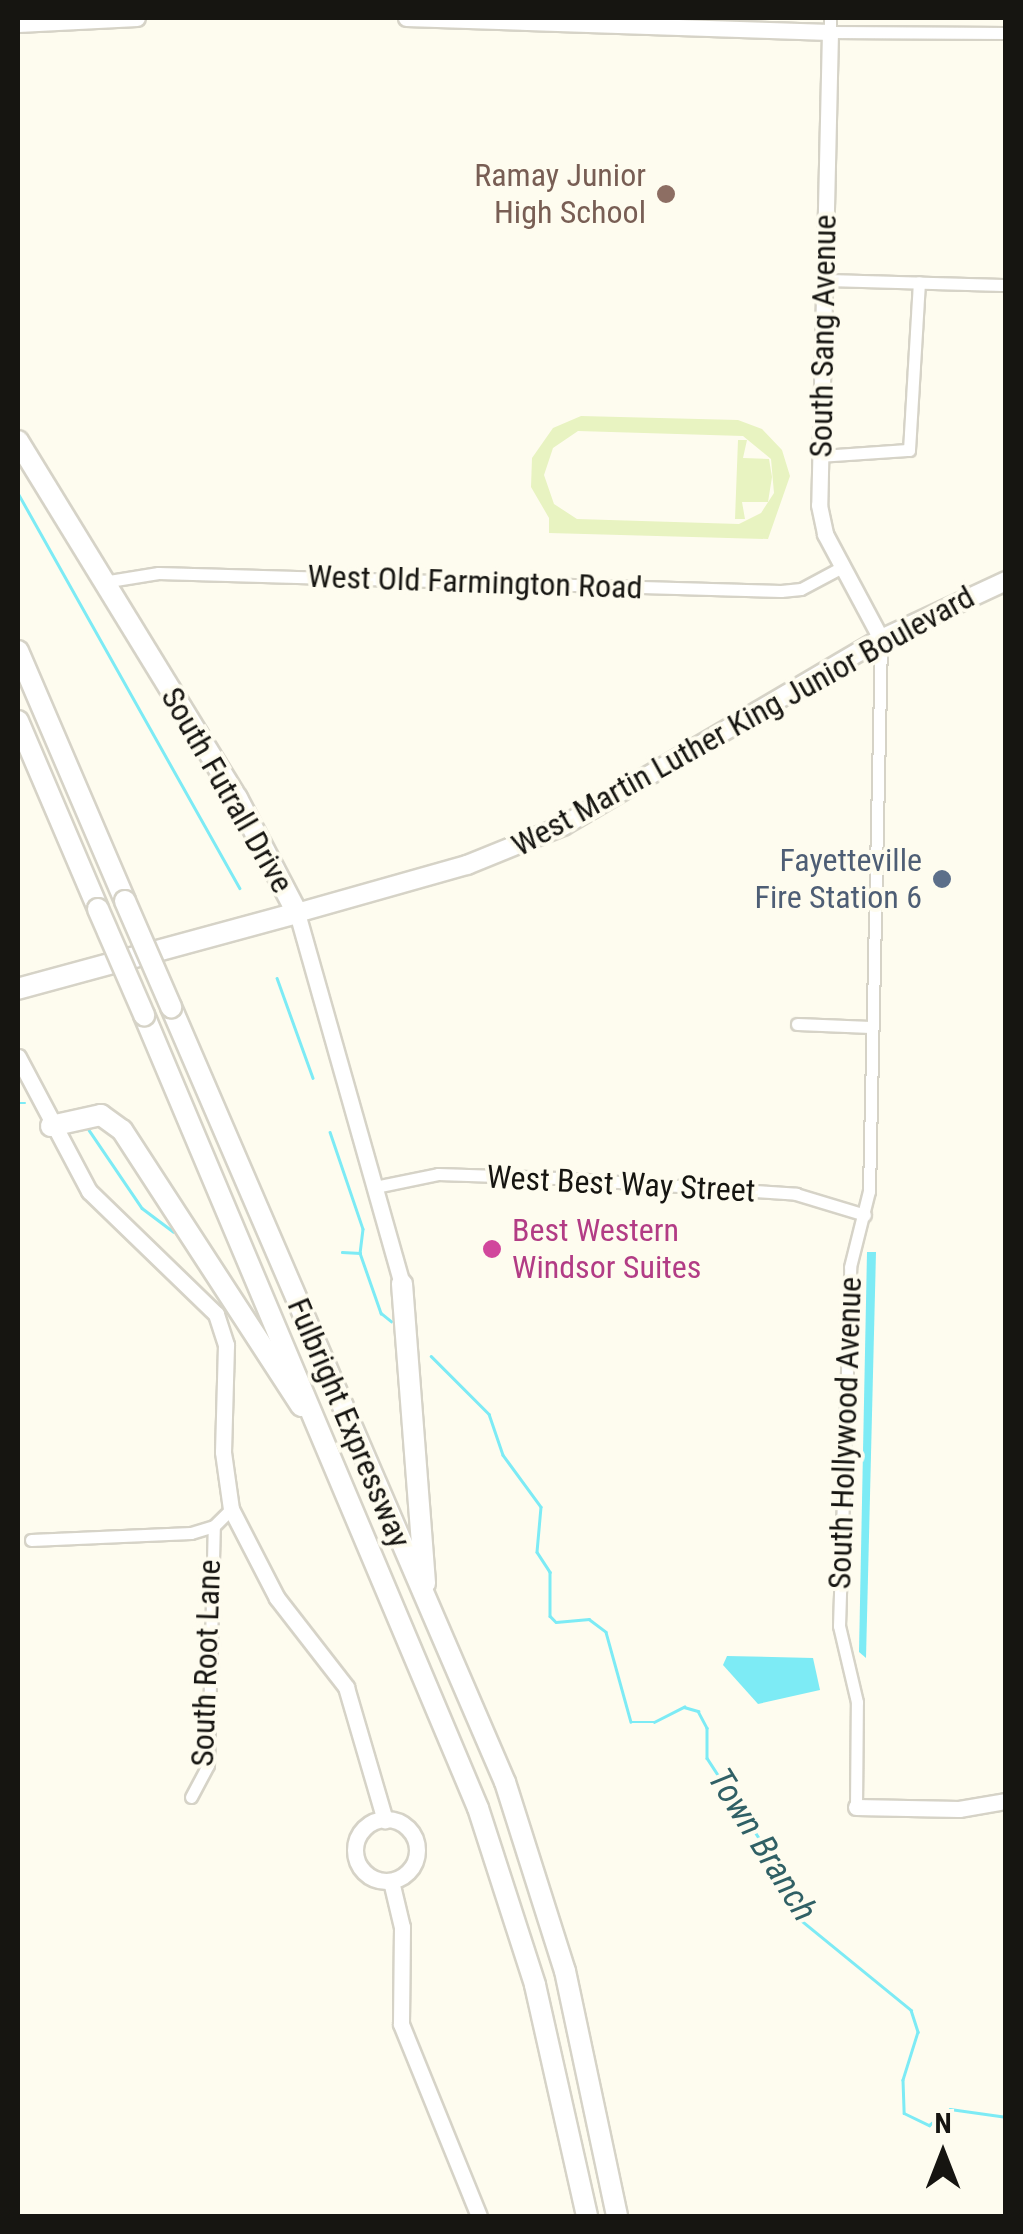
<!DOCTYPE html>
<html>
<head>
<meta charset="utf-8">
<style>
  body { margin:0 }
  #map { position:relative; width:1023px; height:2234px; overflow:hidden; background:#fefcef; font-family:"Roboto Condensed",sans-serif }
  div>[style] { position:absolute }
  .green>* { inset:0; background:#e8f3c1 }
  .water>* { inset:0; background:#7debf5 }
  .stream>* { height:2.5px; margin:-1.25px; padding:0 1.25px; transform-origin:1.25px; border-radius:1.25px; background:#7debf5 }
  .roads { filter:drop-shadow(2px 0 #d6d3c7) drop-shadow(-2px 0 #d6d3c7) drop-shadow(0 2px #d6d3c7) drop-shadow(0 -2px #d6d3c7) }
  .street>* { height:11px; margin:-5.5px; padding:0 5.5px; transform-origin:5.5px; border-radius:5.5px; background:#fff }
  .secondary>* { height:15px; margin:-7.5px; padding:0 7.5px; transform-origin:7.5px; border-radius:7.5px; background:#fff }
  .secondary>.ring { margin:-7.5px; padding:0; box-sizing:content-box; background:none; border:15px solid #fff; border-radius:50% }
  .primary>* { height:18px; margin:-9px; padding:0 9px; transform-origin:9px; border-radius:9px; background:#fff }
  .highway>* { height:20px; margin:-10px; padding:0 10px; transform-origin:10px; border-radius:10px; background:#fff }
  .bridges { filter:drop-shadow(2px 0 #d6d3c7) drop-shadow(-2px 0 #d6d3c7) drop-shadow(0 2px #d6d3c7) drop-shadow(0 -2px #d6d3c7) }
  .highway-bridge>* { height:20px; margin:-10px; padding:0 10px; transform-origin:10px; border-radius:10px; background:#fff }
  .dots>* { width:28px; height:28px; translate:-50% -50%; box-sizing:border-box; border:5px solid #fefcef; border-radius:50% }
  span { translate:-50% -50%; white-space:nowrap; text-align:center; line-height:1.15; -webkit-text-stroke:8px #fefcef; paint-order:stroke }
  .education-label { font-size:32px; color:#785e54 }
  .right { translate:-100% -50%; text-align:right }
  .street-label { font-size:32px; color:#161511 }
  .service-label { font-size:32px; color:#4e5e75 }
  .hotel-label { font-size:32px; color:#b23c85 }
  .left { translate:0 -50%; text-align:left }
  .water-label { font-size:35px; color:#306065; font-style:italic }
  .frame { position:absolute; inset:0; border:20px solid #161511; pointer-events:none }
  .north { position:absolute; left:893px; top:2104px; width:100px; height:100px; -webkit-text-stroke:8px #fefcef; paint-order:stroke; rotate:0deg; font-size:28px; font-weight:700; line-height:40px; text-align:center; color:#161511 }
  .north::after { content:''; display:block; margin:auto; width:35px; height:45px; background:#161511; clip-path:polygon(50% 0,100% 100%,50% 72%,0 100%) }
</style>
</head>
<body>
<div id="map">
  <div class="green">
    <i style="clip-path:polygon(evenodd,581px 416px,738px 420px,762px 429px,782px 450px,790px 476px,768px 539px,549px 533px,549px 518px,531px 487px,532px 458px,553px 428px,581px 416px,578px 431px,743px 436px,771px 459px,774px 493px,761px 513px,739px 524px,577px 519px,554px 504px,544px 475px,553px 448px,578px 431px)"></i>
    <i style="clip-path:polygon(738px 440px,747px 440px,743px 458px,769px 459px,772px 477px,768px 502px,742px 502px,745px 519px,735px 519px)"></i>
  </div>
  <div class="water">
    <i style="clip-path:polygon(867px 1252px,876px 1252px,866px 1658px,859px 1652px)"></i>
    <i style="clip-path:polygon(727px 1656px,813px 1658px,820px 1690px,758px 1704px,723px 1665px)"></i>
  </div>
  <div class="stream">
    <i style="left:18px;top:493px;width:453px;rotate:60.7deg"></i>
    <i style="left:277px;top:978px;width:106px;rotate:70.2deg"></i>
    <i style="left:18px;top:1103px;width:7px"></i>
    <i style="left:89px;top:1130px;width:94px;rotate:55.8deg"></i>
    <i style="left:142px;top:1208px;width:39px;rotate:37deg"></i>
    <i style="left:330px;top:1132px;width:102px;rotate:71.2deg"></i>
    <i style="left:363px;top:1229px;width:24px;rotate:97deg"></i>
    <i style="left:360px;top:1253px;width:64px;rotate:70.7deg"></i>
    <i style="left:381px;top:1313px;width:13px;rotate:39deg"></i>
    <i style="left:342px;top:1252px;width:18px;rotate:3deg"></i>
    <i style="left:431px;top:1356px;width:82px;rotate:45deg"></i>
    <i style="left:489px;top:1414px;width:43px;rotate:71.1deg"></i>
    <i style="left:503px;top:1455px;width:64px;rotate:53.8deg"></i>
    <i style="left:541px;top:1507px;width:45px;rotate:95.1deg"></i>
    <i style="left:537px;top:1552px;width:24px;rotate:57deg"></i>
    <i style="left:550px;top:1572px;width:44px;rotate:90deg"></i>
    <i style="left:550px;top:1616px;width:8px;rotate:45deg"></i>
    <i style="left:556px;top:1622px;width:33px;rotate:-5deg"></i>
    <i style="left:589px;top:1619px;width:21px;rotate:37deg"></i>
    <i style="left:606px;top:1632px;width:93px;rotate:74.5deg"></i>
    <i style="left:631px;top:1722px;width:23px"></i>
    <i style="left:654px;top:1722px;width:34px;rotate:-27deg"></i>
    <i style="left:684px;top:1707px;width:15px;rotate:16deg"></i>
    <i style="left:698px;top:1711px;width:19px;rotate:62deg"></i>
    <i style="left:707px;top:1728px;width:30px;rotate:90deg"></i>
    <i style="left:707px;top:1758px;width:143px;rotate:57deg"></i>
    <i style="left:785px;top:1878px;width:46px;rotate:68.4deg"></i>
    <i style="left:802px;top:1921px;width:141px;rotate:39.2deg"></i>
    <i style="left:911px;top:2010px;width:23px;rotate:72deg"></i>
    <i style="left:918px;top:2032px;width:50px;rotate:107.4deg"></i>
    <i style="left:903px;top:2080px;width:33px;rotate:88deg"></i>
    <i style="left:904px;top:2113px;width:28px;rotate:26deg"></i>
    <i style="left:929px;top:2125px;width:26px;rotate:-37deg"></i>
    <i style="left:950px;top:2109px;width:57px;rotate:8.1deg"></i>
  </div>
  <div class="roads">
    <div class="street">
      <i style="left:830px;top:18px;width:14px;rotate:90deg"></i>
      <i style="left:830px;top:32px;width:176px;rotate:0.3deg"></i>
      <i style="left:824px;top:280px;width:182px;rotate:1.6deg"></i>
      <i style="left:820px;top:456px;width:89px;rotate:-3.9deg"></i>
      <i style="left:909px;top:450px;width:168px;rotate:-86.6deg"></i>
      <i style="left:103px;top:582px;width:56px;rotate:-9.3deg"></i>
      <i style="left:158px;top:573px;width:623px;rotate:1.65deg"></i>
      <i style="left:781px;top:591px;width:20px;rotate:-6deg"></i>
      <i style="left:801px;top:589px;width:47px;rotate:-28.2deg"></i>
      <i style="left:797px;top:1024px;width:74px;rotate:2.3deg"></i>
      <i style="left:375px;top:1187px;width:64px;rotate:-11.7deg"></i>
      <i style="left:438px;top:1174px;width:120px;rotate:1.9deg"></i>
      <i style="left:558px;top:1178px;width:239px;rotate:3.8deg"></i>
      <i style="left:796px;top:1194px;width:72px;rotate:16.9deg"></i>
      <i style="left:31px;top:1540px;width:160px;rotate:-2.5deg"></i>
      <i style="left:191px;top:1533px;width:24px;rotate:-17deg"></i>
      <i style="left:214px;top:1526px;width:24px;rotate:-45deg"></i>
      <i style="left:191px;top:1797px;width:36px;rotate:-62deg"></i>
      <i style="left:208px;top:1765px;width:239px;rotate:-88.6deg"></i>
      <i style="left:856px;top:1807px;width:105px;rotate:-89.5deg"></i>
      <i style="left:857px;top:1702px;width:78px;rotate:-103.3deg"></i>
      <i style="left:839px;top:1626px;width:359px;rotate:-88.2deg"></i>
      <i style="left:850px;top:1267px;width:78px;rotate:-76deg"></i>
      <i style="left:869px;top:1191px;width:552px;rotate:-88.75deg"></i>
    </div>
    <div class="secondary">
      <i style="left:406px;top:18px;width:424px;rotate:1.9deg"></i>
      <i style="left:830px;top:32px;width:473px;rotate:91.3deg"></i>
      <i style="left:819px;top:505px;width:30px;rotate:78deg"></i>
      <i style="left:825px;top:534px;width:119px;rotate:61.9deg"></i>
      <i style="left:18px;top:24px;width:119px;rotate:-2.9deg"></i>
      <i style="left:297px;top:913px;width:386px;rotate:74.2deg"></i>
      <i style="left:18px;top:1057px;width:152px;rotate:62.1deg"></i>
      <i style="left:89px;top:1191px;width:177px;rotate:44.1deg"></i>
      <i style="left:216px;top:1314px;width:33px;rotate:72deg"></i>
      <i style="left:226px;top:1345px;width:107px;rotate:91.6deg"></i>
      <i style="left:223px;top:1452px;width:58px;rotate:82deg"></i>
      <i style="left:231px;top:1509px;width:100px;rotate:62.7deg"></i>
      <i style="left:277px;top:1598px;width:113px;rotate:52.2deg"></i>
      <i style="left:346px;top:1687px;width:139px;rotate:73.7deg"></i>
      <i style="left:856px;top:1807px;width:103px;rotate:1.1deg"></i>
      <i style="left:959px;top:1809px;width:48px;rotate:-9.7deg"></i>
      <i class="ring" style="left:355px;top:1819px;width:47px;height:47px"></i>
      <i style="left:391px;top:1881px;width:47px;rotate:76.6deg"></i>
      <i style="left:402px;top:1927px;width:97px;rotate:90.6deg"></i>
      <i style="left:401px;top:2024px;width:207px;rotate:67.9deg"></i>
    </div>
    <div class="primary">
      <i style="left:297px;top:913px;width:177px;rotate:-15.8deg"></i>
      <i style="left:467px;top:865px;width:104px;rotate:-22.1deg"></i>
      <i style="left:563px;top:826px;width:369px;rotate:-30.5deg"></i>
      <i style="left:881px;top:639px;width:138px;rotate:-24.9deg"></i>
    </div>
    <div class="highway">
      <i style="left:18px;top:441px;width:419px;rotate:58.5deg"></i>
      <i style="left:237px;top:798px;width:130px;rotate:62.4deg"></i>
      <i style="left:297px;top:913px;width:289px;rotate:164.8deg"></i>
      <i style="left:18px;top:651px;width:272px;rotate:66.8deg"></i>
      <i style="left:18px;top:721px;width:204px;rotate:66.9deg"></i>
      <i style="left:171px;top:1007px;width:844px;rotate:66.69deg"></i>
      <i style="left:505px;top:1782px;width:198px;rotate:72.4deg"></i>
      <i style="left:565px;top:1971px;width:250px;rotate:78deg"></i>
      <i style="left:144px;top:1015px;width:860px;rotate:67.16deg"></i>
      <i style="left:478px;top:1808px;width:186px;rotate:72.1deg"></i>
      <i style="left:535px;top:1985px;width:237px;rotate:77.3deg"></i>
      <i style="left:51px;top:1126px;width:51px;rotate:-12.4deg"></i>
      <i style="left:101px;top:1115px;width:26px;rotate:36deg"></i>
      <i style="left:122px;top:1130px;width:329px;rotate:57deg"></i>
      <i style="left:402px;top:1284px;width:300px;rotate:85.6deg"></i>
    </div>
  </div>
  <div class="bridges">
    <div class="highway-bridge">
      <i style="left:125px;top:901px;width:116px;rotate:66.5deg"></i>
      <i style="left:98px;top:909px;width:116px;rotate:66.5deg"></i>
    </div>
  </div>
  <div class="dots">
    <i style="left:666px;top:194px;background:#8d6e63"></i>
    <i style="left:942px;top:879px;background:#5c6f8a"></i>
    <i style="left:492px;top:1249px;background:#d1479c"></i>
  </div>
  <div class="education-label">
    <span class="right" style="left:646px;top:194px">Ramay Junior<br>High School</span>
  </div>
  <div class="street-label">
    <span style="left:823px;top:336px;rotate:-89deg">South Sang Avenue</span>
    <span style="left:475px;top:582px;rotate:2deg">West Old Farmington Road</span>
    <span style="left:743px;top:721px;rotate:-29deg">West Martin Luther King Junior Boulevard</span>
    <span style="left:227px;top:790px;rotate:60deg">South Futrall Drive</span>
    <span style="left:621px;top:1184px;rotate:3deg">West Best Way Street</span>
    <span style="left:349px;top:1423px;rotate:67deg">Fulbright Expressway</span>
    <span style="left:845px;top:1433px;rotate:-88deg">South Hollywood Avenue</span>
    <span style="left:206px;top:1663px;rotate:-88deg">South Root Lane</span>
  </div>
  <div class="service-label">
    <span class="right" style="left:922px;top:879px">Fayetteville<br>Fire Station 6</span>
  </div>
  <div class="hotel-label">
    <span class="left" style="left:512px;top:1249px">Best Western<br>Windsor Suites</span>
  </div>
  <div class="water-label">
    <span style="left:762px;top:1845px;rotate:58deg">Town Branch</span>
  </div>
  <div class="frame"></div>
  <div class="north">N</div>
</div>
</body>
</html>
